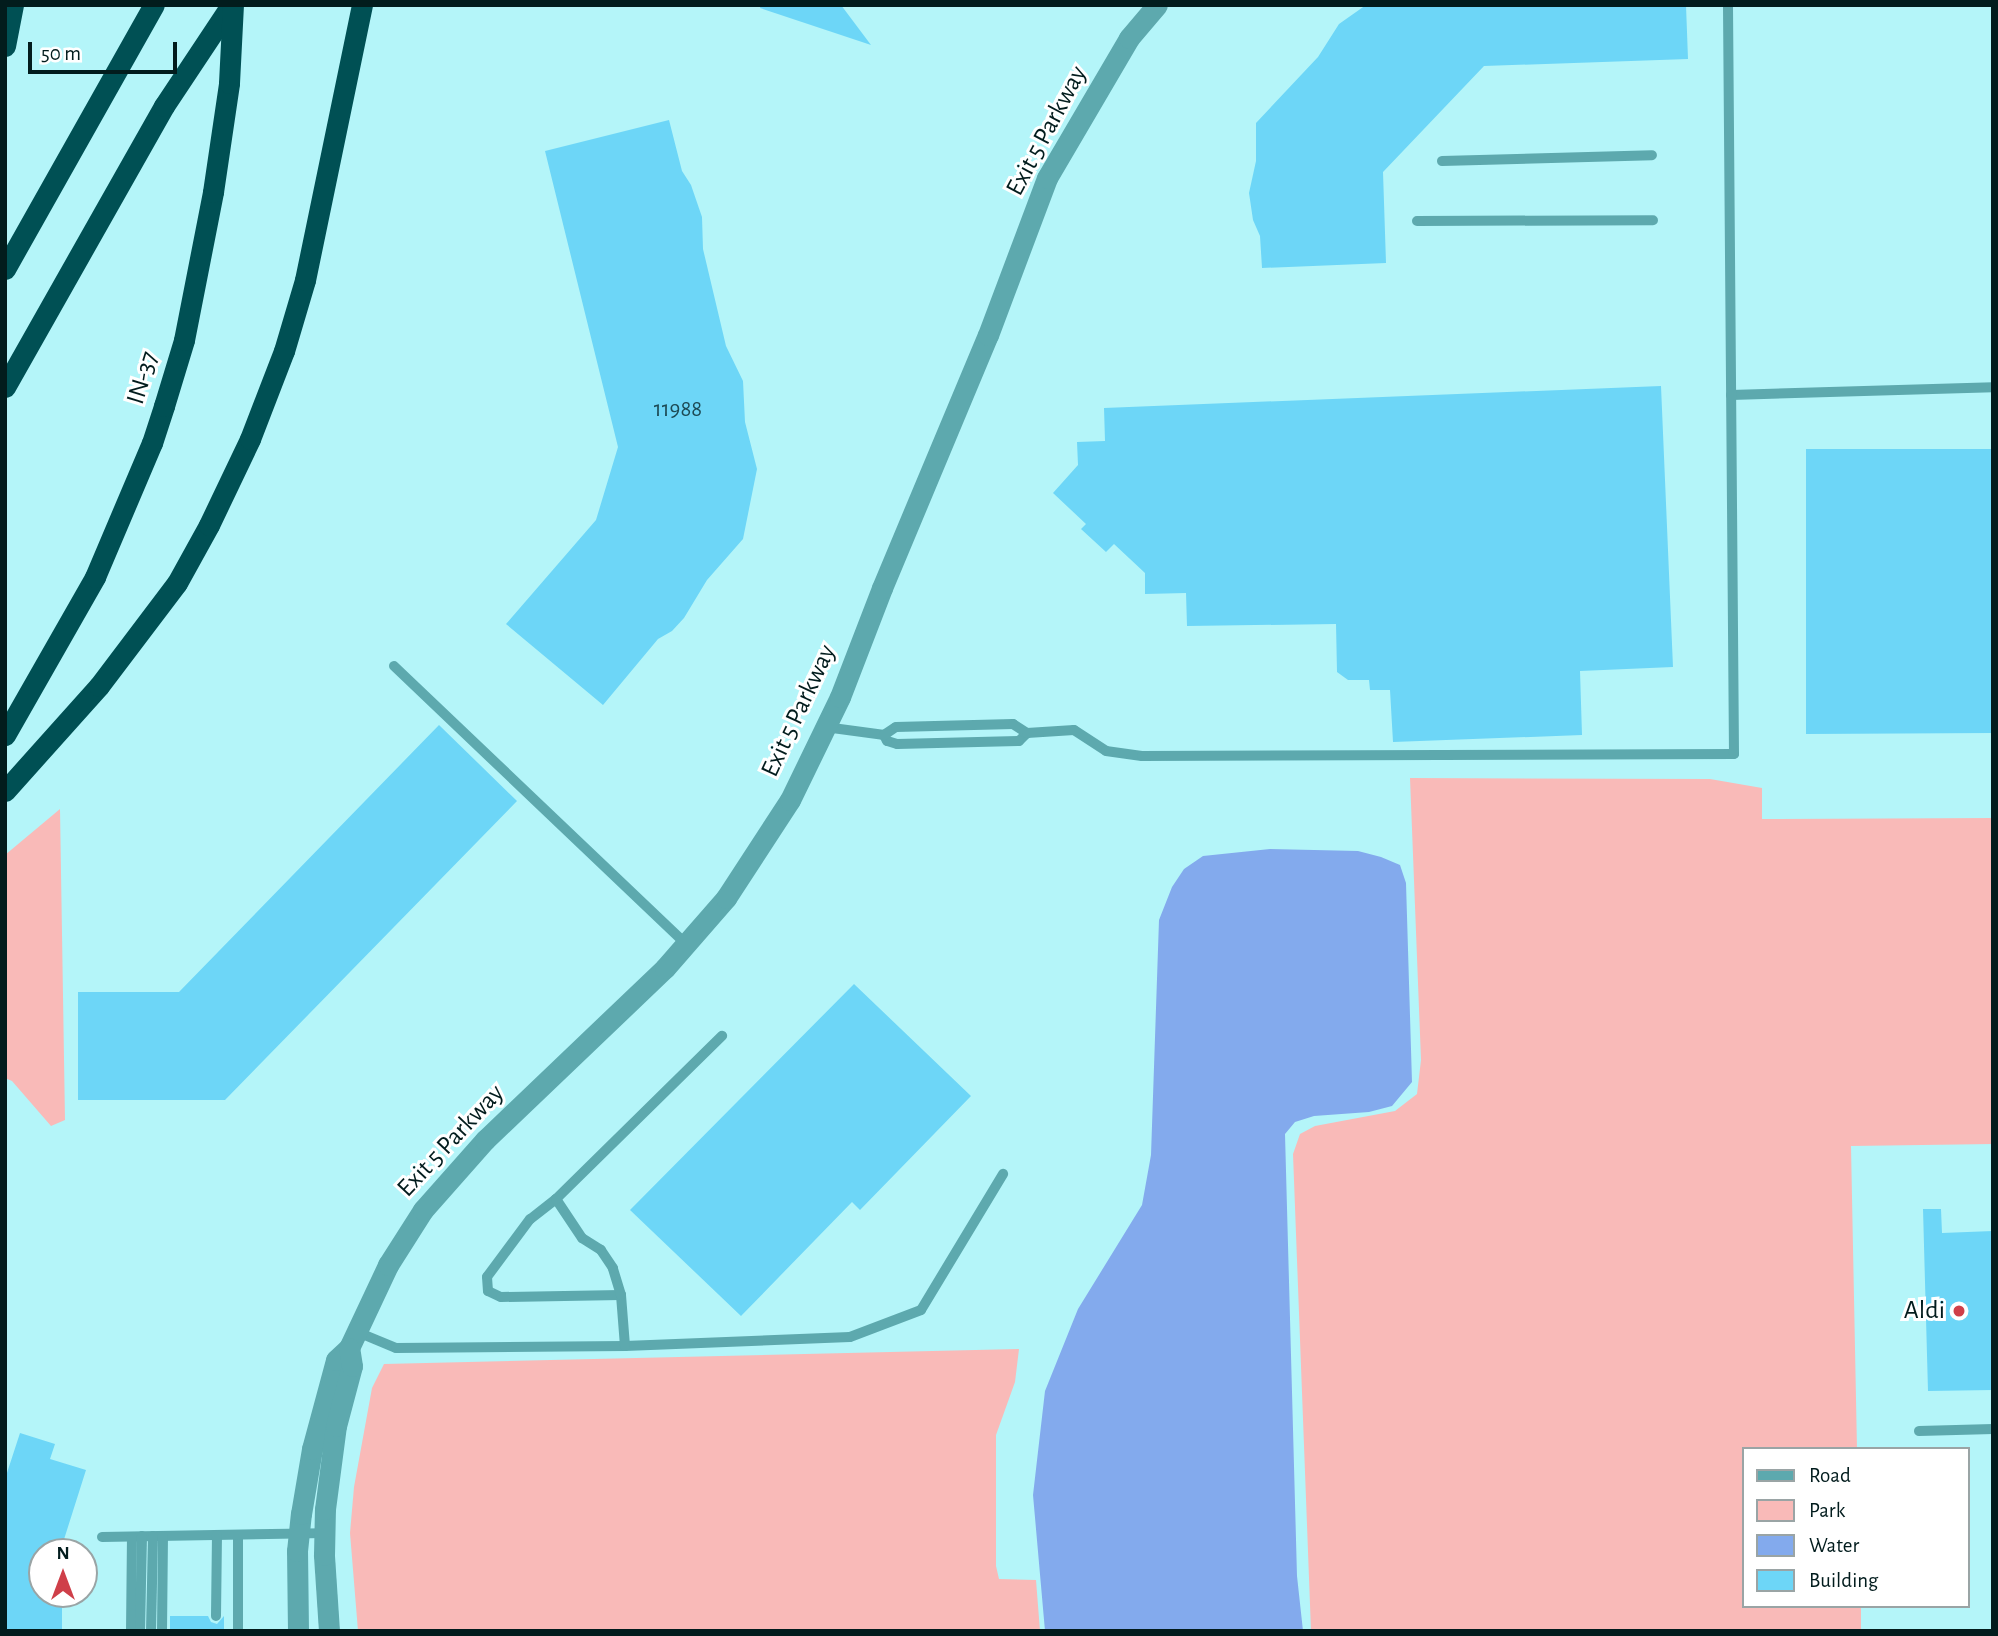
<!DOCTYPE html>
<html>
<head>
<meta charset="utf-8">
<style>
  body { margin:0 }
  #map { position:relative; width:1998px; height:1636px; overflow:hidden; background:#b4f5f9; font-family:"Alegreya Sans",sans-serif }
  div>[style] { position:absolute }
  .green>* { inset:0; background:#f9bab8 }
  .water>* { inset:0; background:#83aaed }
  .building>* { inset:0; background:#6dd6f7 }
  .lane>* { height:10px; margin:-5px; padding:0 5px; transform-origin:5px; border-radius:5px; background:#5da9ae }
  .street>* { height:21px; margin:-10.5px; padding:0 10.5px; transform-origin:10.5px; border-radius:10.5px; background:#5da9ae }
  .highway>* { height:21px; margin:-10.5px; padding:0 10.5px; transform-origin:10.5px; border-radius:10.5px; background:#005054 }
  .dots>* { width:19px; height:19px; translate:-50% -50%; box-sizing:border-box; border:4px solid #fff; border-radius:50% }
  span { translate:-50% -50%; white-space:nowrap; text-align:center; line-height:1.15; -webkit-text-stroke:6px #fff; paint-order:stroke }
  .number-label { font-size:23px; color:#1d4a54 }
  .number-label span { -webkit-text-stroke-width:0 }
  .street-label { font-size:26px; color:#021c1d }
  .poi-label { font-size:26px; color:#021c1d }
  .right { translate:-100% -50%; text-align:right }
  .frame { position:absolute; inset:0; border:7px solid #021c1d; pointer-events:none }
  .legend { position:absolute; left:1742px; top:1447px; width:228px; height:161px; box-sizing:border-box; background:#fff; border:2px solid #9aa4a5; margin:0; padding:9px 12px; list-style:none; font-size:21px; color:#021c1d }
  .legend li { display:flex; align-items:center; gap:14px; height:35px }
  .legend b { width:35px; border:2px solid #9aa4a5 }
  .north { position:absolute; left:28px; top:1538px; width:70px; height:70px; box-sizing:border-box; background:#fff; border:2px solid #9aa4a5; border-radius:50%; rotate:0deg; font-size:19px; font-weight:700; line-height:28px; text-align:center; color:#021c1d }
  .north::after { content:''; display:block; margin:auto; width:24px; height:32px; background:#cf3f49; clip-path:polygon(50% 0,100% 100%,50% 72%,0 100%) }
  .scale { position:absolute; left:28px; top:42px; width:149px; height:32px; box-sizing:border-box; border:4px solid #021c1d; border-top:0; padding-left:9px; font-size:21px; line-height:24px; white-space:nowrap; color:#021c1d; -webkit-text-stroke:5px #fff; paint-order:stroke }
</style>
</head>
<body>
<div id="map">
  <div class="green">
    <i style="clip-path:polygon(1410px 778px,1710px 779px,1762px 788px,1762px 819px,1993px 818px,1993px 1144px,1851px 1146px,1857px 1449px,1744px 1449px,1744px 1606px,1861px 1606px,1861px 1631px,1311px 1631px,1293px 1154px,1300px 1134px,1315px 1126px,1395px 1111px,1417px 1094px,1421px 1060px)"></i>
    <i style="clip-path:polygon(60px 809px,65px 1120px,51px 1126px,12px 1081px,5px 1078px,5px 855px)"></i>
    <i style="clip-path:polygon(1019px 1349px,1015px 1382px,996px 1435px,996px 1566px,999px 1579px,1036px 1580px,1040px 1631px,358px 1631px,350px 1533px,354px 1487px,372px 1388px,384px 1364px)"></i>
  </div>
  <div class="water">
    <i style="clip-path:polygon(1270px 849px,1358px 851px,1381px 857px,1400px 865px,1406px 883px,1412px 1082px,1392px 1106px,1369px 1112px,1314px 1116px,1295px 1122px,1285px 1134px,1297px 1576px,1303px 1631px,1045px 1631px,1033px 1495px,1045px 1391px,1078px 1309px,1142px 1205px,1151px 1155px,1159px 920px,1172px 887px,1184px 869px,1203px 856px)"></i>
  </div>
  <div class="building">
    <i style="clip-path:polygon(761px 5px,841px 5px,871px 45px,760px 8px)"></i>
    <i style="clip-path:polygon(1366px 5px,1686px 5px,1688px 59px,1484px 66px,1383px 172px,1386px 263px,1262px 268px,1260px 236px,1253px 220px,1249px 193px,1256px 161px,1256px 123px,1318px 57px,1339px 24px)"></i>
    <i style="clip-path:polygon(669px 120px,682px 171px,691px 185px,702px 217px,703px 249px,726px 346px,743px 381px,745px 422px,757px 469px,743px 539px,707px 580px,684px 618px,672px 631px,658px 639px,603px 705px,506px 624px,596px 520px,618px 447px,545px 151px)"></i>
    <i style="clip-path:polygon(1661px 386px,1673px 667px,1580px 671px,1582px 735px,1393px 742px,1390px 690px,1370px 690px,1369px 680px,1348px 680px,1337px 672px,1336px 624px,1187px 626px,1186px 593px,1145px 594px,1145px 573px,1114px 544px,1106px 552px,1081px 529px,1086px 524px,1053px 493px,1078px 465px,1077px 442px,1105px 441px,1104px 408px)"></i>
    <i style="clip-path:polygon(1806px 449px,1993px 449px,1993px 733px,1806px 734px)"></i>
    <i style="clip-path:polygon(439px 725px,517px 801px,225px 1100px,78px 1100px,78px 992px,179px 992px)"></i>
    <i style="clip-path:polygon(854px 984px,971px 1096px,860px 1210px,852px 1202px,741px 1316px,630px 1210px)"></i>
    <i style="clip-path:polygon(1923px 1209px,1941px 1209px,1942px 1233px,1993px 1231px,1993px 1390px,1928px 1391px)"></i>
    <i style="clip-path:polygon(20px 1433px,55px 1444px,50px 1459px,86px 1470px,60px 1552px,42px 1552px,42px 1594px,62px 1594px,62px 1631px,5px 1631px,5px 1479px)"></i>
    <i style="clip-path:polygon(170px 1616px,208px 1616px,211px 1622px,217px 1624px,224px 1616px,224px 1631px,170px 1631px)"></i>
  </div>
  <div class="lane">
    <i style="left:1442px;top:161px;width:210px;rotate:-1.6deg"></i>
    <i style="left:1417px;top:221px;width:236px;rotate:-0.2deg"></i>
    <i style="left:1731px;top:395px;width:262px;rotate:-1.7deg"></i>
    <i style="left:394px;top:666px;width:403px;rotate:43.6deg"></i>
    <i style="left:825px;top:727px;width:60px;rotate:7.7deg"></i>
    <i style="left:1027px;top:733px;width:11px;rotate:135deg"></i>
    <i style="left:1019px;top:741px;width:122px;rotate:178.6deg"></i>
    <i style="left:897px;top:744px;width:10px;rotate:-163deg"></i>
    <i style="left:887px;top:741px;width:7px;rotate:-117deg"></i>
    <i style="left:884px;top:735px;width:14px;rotate:-34deg"></i>
    <i style="left:896px;top:727px;width:117px;rotate:-1.5deg"></i>
    <i style="left:1013px;top:724px;width:17px;rotate:33deg"></i>
    <i style="left:1027px;top:733px;width:47px;rotate:-3.7deg"></i>
    <i style="left:1074px;top:730px;width:38px;rotate:33deg"></i>
    <i style="left:1106px;top:751px;width:36px;rotate:8deg"></i>
    <i style="left:1142px;top:756px;width:592px;rotate:-0.19deg"></i>
    <i style="left:1734px;top:754px;width:749px;rotate:-90.46deg"></i>
    <i style="left:556px;top:1199px;width:33px;rotate:142deg"></i>
    <i style="left:530px;top:1219px;width:72px;rotate:126.6deg"></i>
    <i style="left:487px;top:1277px;width:14px;rotate:86deg"></i>
    <i style="left:488px;top:1291px;width:14px;rotate:25deg"></i>
    <i style="left:501px;top:1297px;width:120px;rotate:-1deg"></i>
    <i style="left:355px;top:1331px;width:44px;rotate:22.5deg"></i>
    <i style="left:396px;top:1348px;width:229px;rotate:-0.5deg"></i>
    <i style="left:625px;top:1346px;width:225px;rotate:-2.3deg"></i>
    <i style="left:850px;top:1337px;width:76px;rotate:-20.8deg"></i>
    <i style="left:921px;top:1310px;width:159px;rotate:-58.9deg"></i>
    <i style="left:625px;top:1346px;width:51px;rotate:-94.5deg"></i>
    <i style="left:621px;top:1295px;width:28px;rotate:-107deg"></i>
    <i style="left:613px;top:1268px;width:22px;rotate:-124deg"></i>
    <i style="left:601px;top:1250px;width:22px;rotate:-148deg"></i>
    <i style="left:582px;top:1238px;width:47px;rotate:-123.7deg"></i>
    <i style="left:556px;top:1199px;width:233px;rotate:-44.5deg"></i>
    <i style="left:1919px;top:1431px;width:74px;rotate:-1.5deg"></i>
    <i style="left:238px;top:1535px;width:96px;rotate:90deg"></i>
    <i style="left:102px;top:1537px;width:222px;rotate:-1deg"></i>
    <i style="left:216px;top:1616px;width:81px;rotate:-89.3deg"></i>
    <i style="left:131px;top:1631px;width:94px;rotate:-89.4deg"></i>
    <i style="left:140px;top:1631px;width:95px;rotate:-88.8deg"></i>
    <i style="left:151px;top:1631px;width:95px;rotate:-88.8deg"></i>
    <i style="left:162px;top:1631px;width:95px;rotate:-89.4deg"></i>
  </div>
  <div class="street">
    <i style="left:298px;top:1631px;width:80px;rotate:-90.7deg"></i>
    <i style="left:297px;top:1551px;width:37px;rotate:-84deg"></i>
    <i style="left:301px;top:1514px;width:66px;rotate:-80.4deg"></i>
    <i style="left:312px;top:1449px;width:92px;rotate:-74.9deg"></i>
    <i style="left:336px;top:1360px;width:18px;rotate:-43deg"></i>
    <i style="left:349px;top:1348px;width:92px;rotate:-64.8deg"></i>
    <i style="left:388px;top:1265px;width:65px;rotate:-57.5deg"></i>
    <i style="left:423px;top:1210px;width:94px;rotate:-48.5deg"></i>
    <i style="left:485px;top:1140px;width:249px;rotate:-43.7deg"></i>
    <i style="left:665px;top:968px;width:93px;rotate:-48.9deg"></i>
    <i style="left:726px;top:898px;width:117px;rotate:-56.9deg"></i>
    <i style="left:790px;top:800px;width:114px;rotate:-64.1deg"></i>
    <i style="left:840px;top:697px;width:117px;rotate:-68.9deg"></i>
    <i style="left:882px;top:588px;width:274px;rotate:-67.3deg"></i>
    <i style="left:988px;top:335px;width:168px;rotate:-69.4deg"></i>
    <i style="left:1047px;top:178px;width:162px;rotate:-59.6deg"></i>
    <i style="left:1129px;top:38px;width:43px;rotate:-49.7deg"></i>
    <i style="left:329px;top:1631px;width:76px;rotate:-93.8deg"></i>
    <i style="left:324px;top:1555px;width:46px;rotate:-88.8deg"></i>
    <i style="left:325px;top:1509px;width:84px;rotate:-82.5deg"></i>
    <i style="left:336px;top:1426px;width:62px;rotate:-75.1deg"></i>
    <i style="left:352px;top:1366px;width:18px;rotate:-99deg"></i>
  </div>
  <div class="highway">
    <i style="left:5px;top:46px;width:42px;rotate:-79deg"></i>
    <i style="left:5px;top:269px;width:303px;rotate:-60.6deg"></i>
    <i style="left:5px;top:387px;width:323px;rotate:-60.5deg"></i>
    <i style="left:164px;top:106px;width:121px;rotate:-56.4deg"></i>
    <i style="left:5px;top:735px;width:182px;rotate:-60.3deg"></i>
    <i style="left:95px;top:577px;width:146px;rotate:-67deg"></i>
    <i style="left:152px;top:443px;width:39px;rotate:-72deg"></i>
    <i style="left:164px;top:406px;width:69px;rotate:-73.1deg"></i>
    <i style="left:184px;top:340px;width:151px;rotate:-78.9deg"></i>
    <i style="left:213px;top:192px;width:110px;rotate:-81.6deg"></i>
    <i style="left:229px;top:83px;width:78px;rotate:-87.1deg"></i>
    <i style="left:5px;top:791px;width:141px;rotate:-48.2deg"></i>
    <i style="left:99px;top:686px;width:129px;rotate:-52.9deg"></i>
    <i style="left:177px;top:583px;width:66px;rotate:-61.1deg"></i>
    <i style="left:209px;top:525px;width:95px;rotate:-64.5deg"></i>
    <i style="left:250px;top:439px;width:94px;rotate:-68.9deg"></i>
    <i style="left:284px;top:351px;width:74px;rotate:-73.5deg"></i>
    <i style="left:305px;top:280px;width:281px;rotate:-78.3deg"></i>
  </div>
  <div class="dots">
    <i style="left:1959px;top:1311px;background:#cf3f49"></i>
  </div>
  <div class="number-label">
    <span style="left:678px;top:410px">11988</span>
  </div>
  <div class="street-label">
    <span style="left:1047px;top:131px;rotate:-62deg">Exit 5 Parkway</span>
    <span style="left:143px;top:378px;rotate:-73deg">IN-37</span>
    <span style="left:799px;top:711px;rotate:-65deg">Exit 5 Parkway</span>
    <span style="left:451px;top:1141px;rotate:-47deg">Exit 5 Parkway</span>
  </div>
  <div class="poi-label">
    <span class="right" style="left:1945px;top:1311px">Aldi</span>
  </div>
  <div class="frame"></div>
  <ul class="legend">
  <li><b style="height:9px;background:#5da9ae"></b>Road</li>
  <li><b style="height:19px;background:#f9bab8"></b>Park</li>
  <li><b style="height:19px;background:#83aaed"></b>Water</li>
  <li><b style="height:19px;background:#6dd6f7"></b>Building</li>
  </ul>
  <div class="north">N</div>
  <div class="scale">50 m</div>
</div>
</body>
</html>
